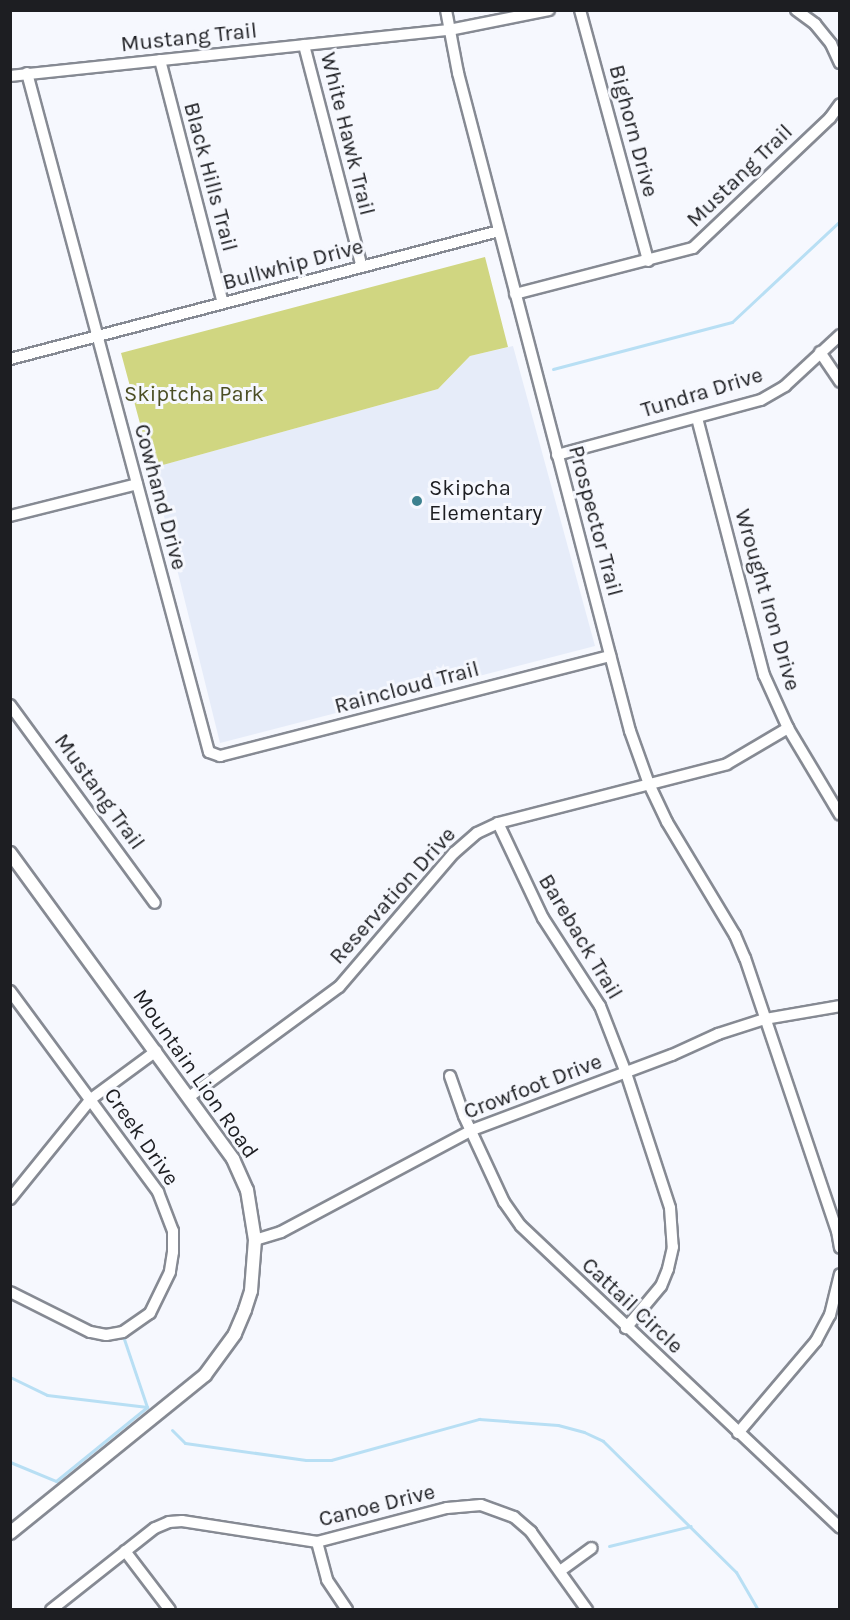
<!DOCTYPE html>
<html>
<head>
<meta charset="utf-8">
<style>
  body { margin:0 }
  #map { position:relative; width:850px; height:1620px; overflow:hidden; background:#f6f8fe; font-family:Karla,sans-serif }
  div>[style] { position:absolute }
  .built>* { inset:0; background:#e6ecf9 }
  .green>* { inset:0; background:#d0d681 }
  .stream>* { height:3px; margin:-1.5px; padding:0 1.5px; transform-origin:1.5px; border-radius:1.5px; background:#b8dff4 }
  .roads { filter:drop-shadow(2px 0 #868a93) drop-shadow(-2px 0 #868a93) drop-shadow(0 2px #868a93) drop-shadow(0 -2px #868a93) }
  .minor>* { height:10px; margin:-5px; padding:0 5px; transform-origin:5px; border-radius:5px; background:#fff }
  .tertiary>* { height:12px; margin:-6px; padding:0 6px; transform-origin:6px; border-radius:6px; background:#fff }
  .dots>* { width:16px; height:16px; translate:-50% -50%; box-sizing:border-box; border:3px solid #f6f8fe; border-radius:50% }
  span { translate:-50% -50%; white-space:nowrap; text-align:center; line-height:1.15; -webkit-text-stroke:6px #f6f8fe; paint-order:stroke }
  .street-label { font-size:22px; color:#1d1e22 }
  .park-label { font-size:22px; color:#4b4e24 }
  .poi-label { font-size:22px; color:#1d1e22 }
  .left { translate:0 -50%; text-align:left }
  .frame { position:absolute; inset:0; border:12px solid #1d1e22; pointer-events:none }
</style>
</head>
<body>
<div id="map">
  <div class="built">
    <i style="clip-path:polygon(513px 346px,595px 646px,220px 743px,152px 468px,438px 389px,470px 356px)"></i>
  </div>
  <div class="green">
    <i style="clip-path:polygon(485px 257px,508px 347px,470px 356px,438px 389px,152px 468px,121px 353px)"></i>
  </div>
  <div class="stream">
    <i style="left:553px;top:369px;width:185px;rotate:-14.7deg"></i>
    <i style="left:732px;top:322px;width:148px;rotate:-43.1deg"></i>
    <i style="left:124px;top:1339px;width:72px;rotate:71.3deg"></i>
    <i style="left:10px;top:1377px;width:41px;rotate:25.9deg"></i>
    <i style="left:47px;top:1395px;width:101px;rotate:6.8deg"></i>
    <i style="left:172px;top:1430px;width:18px;rotate:45deg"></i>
    <i style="left:185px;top:1443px;width:122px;rotate:8deg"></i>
    <i style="left:306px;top:1460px;width:25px"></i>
    <i style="left:331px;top:1460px;width:154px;rotate:-15.5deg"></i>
    <i style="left:479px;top:1419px;width:79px;rotate:4.3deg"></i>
    <i style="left:558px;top:1425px;width:27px;rotate:15deg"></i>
    <i style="left:584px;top:1432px;width:21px;rotate:25deg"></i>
    <i style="left:603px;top:1441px;width:187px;rotate:44.6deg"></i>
    <i style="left:736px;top:1572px;width:44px;rotate:59.9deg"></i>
    <i style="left:10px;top:1462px;width:50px;rotate:22.4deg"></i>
    <i style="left:56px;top:1481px;width:117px;rotate:-39.1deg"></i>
    <i style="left:609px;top:1546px;width:84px;rotate:-13.7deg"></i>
  </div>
  <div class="roads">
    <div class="minor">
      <i style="left:446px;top:10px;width:64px;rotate:79.2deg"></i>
      <i style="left:458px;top:73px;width:680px;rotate:75.35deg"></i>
      <i style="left:630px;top:731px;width:56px;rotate:70.3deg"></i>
      <i style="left:649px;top:784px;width:42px;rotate:64.7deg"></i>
      <i style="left:667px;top:822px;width:132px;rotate:59deg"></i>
      <i style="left:735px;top:935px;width:25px;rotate:67deg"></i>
      <i style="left:745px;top:958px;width:288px;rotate:71.4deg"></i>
      <i style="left:837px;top:1231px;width:17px;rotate:80deg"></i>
      <i style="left:580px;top:10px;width:260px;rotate:74.8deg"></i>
      <i style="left:796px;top:10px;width:24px;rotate:36deg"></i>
      <i style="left:815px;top:24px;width:26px;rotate:51deg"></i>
      <i style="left:831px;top:44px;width:21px;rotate:65deg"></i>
      <i style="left:304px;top:45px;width:229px;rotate:75.4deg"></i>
      <i style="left:160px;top:60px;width:251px;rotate:75.5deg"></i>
      <i style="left:27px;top:73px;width:703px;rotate:75deg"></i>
      <i style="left:209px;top:752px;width:12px;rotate:20deg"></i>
      <i style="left:220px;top:756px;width:403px;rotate:-14.4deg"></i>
      <i style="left:10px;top:76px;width:441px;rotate:-6deg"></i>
      <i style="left:449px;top:30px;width:102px;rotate:-11.3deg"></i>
      <i style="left:515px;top:294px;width:184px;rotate:-14.5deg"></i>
      <i style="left:693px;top:248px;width:189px;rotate:-43.5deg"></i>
      <i style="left:830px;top:118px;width:17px;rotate:-54deg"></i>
      <i style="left:820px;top:352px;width:36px;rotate:56deg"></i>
      <i style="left:10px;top:359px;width:505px;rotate:-14.67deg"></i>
      <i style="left:697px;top:418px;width:266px;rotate:75.4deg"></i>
      <i style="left:764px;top:675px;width:58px;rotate:65.6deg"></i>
      <i style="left:788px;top:728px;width:101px;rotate:59.1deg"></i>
      <i style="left:557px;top:455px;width:211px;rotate:-15.1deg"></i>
      <i style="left:761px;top:400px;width:28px;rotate:-30deg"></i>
      <i style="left:785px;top:386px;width:75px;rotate:-42.8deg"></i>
      <i style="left:10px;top:516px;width:131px;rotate:-14.1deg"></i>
      <i style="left:10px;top:705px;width:245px;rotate:53.8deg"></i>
      <i style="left:498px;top:823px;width:105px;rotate:64.7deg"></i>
      <i style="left:543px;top:918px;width:105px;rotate:57.1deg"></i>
      <i style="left:600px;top:1006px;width:72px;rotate:68.8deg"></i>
      <i style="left:626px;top:1073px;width:142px;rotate:71.9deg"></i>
      <i style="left:670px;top:1208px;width:39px;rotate:86deg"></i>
      <i style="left:673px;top:1247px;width:23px;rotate:103deg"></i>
      <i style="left:668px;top:1269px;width:18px;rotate:112deg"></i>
      <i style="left:661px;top:1286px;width:55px;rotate:129.8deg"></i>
      <i style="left:10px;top:991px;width:250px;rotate:53.6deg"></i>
      <i style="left:158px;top:1192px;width:42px;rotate:69deg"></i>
      <i style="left:173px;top:1231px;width:21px;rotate:90deg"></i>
      <i style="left:173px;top:1252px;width:20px;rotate:99deg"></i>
      <i style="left:170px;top:1272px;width:46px;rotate:116deg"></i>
      <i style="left:150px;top:1313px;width:33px;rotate:145deg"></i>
      <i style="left:123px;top:1332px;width:17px;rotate:170deg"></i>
      <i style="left:106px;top:1335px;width:16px;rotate:-169deg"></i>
      <i style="left:90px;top:1332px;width:89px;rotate:-153.4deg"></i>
      <i style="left:450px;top:1076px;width:42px;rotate:70.7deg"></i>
      <i style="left:464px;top:1116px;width:95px;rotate:65.1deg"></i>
      <i style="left:504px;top:1202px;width:29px;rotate:55deg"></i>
      <i style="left:521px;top:1226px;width:439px;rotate:43.4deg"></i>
      <i style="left:189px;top:1097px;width:186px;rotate:-36.3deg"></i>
      <i style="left:339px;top:987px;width:177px;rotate:-49.4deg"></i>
      <i style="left:454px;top:853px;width:30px;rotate:-41deg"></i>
      <i style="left:477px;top:833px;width:23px;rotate:-25deg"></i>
      <i style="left:498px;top:823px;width:236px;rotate:-14.4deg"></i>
      <i style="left:727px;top:764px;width:71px;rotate:-30.5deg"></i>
      <i style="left:10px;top:1199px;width:129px;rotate:-51deg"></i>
      <i style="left:91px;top:1099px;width:81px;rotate:-36.4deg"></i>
      <i style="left:255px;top:1240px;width:27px;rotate:-17deg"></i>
      <i style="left:281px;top:1232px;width:217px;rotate:-28.1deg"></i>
      <i style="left:472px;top:1130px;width:214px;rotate:-20.6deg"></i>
      <i style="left:672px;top:1055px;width:51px;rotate:-24.5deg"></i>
      <i style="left:718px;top:1034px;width:49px;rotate:-17.7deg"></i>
      <i style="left:765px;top:1019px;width:76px;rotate:-9.8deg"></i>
      <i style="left:738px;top:1433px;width:121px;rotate:-49.7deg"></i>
      <i style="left:816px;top:1341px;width:30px;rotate:-62deg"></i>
      <i style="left:830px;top:1315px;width:42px;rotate:-76.3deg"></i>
      <i style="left:317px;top:1542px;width:39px;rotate:75deg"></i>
      <i style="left:327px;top:1580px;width:36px;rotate:56deg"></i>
      <i style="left:125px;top:1551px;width:74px;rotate:52.7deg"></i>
      <i style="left:560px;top:1571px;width:39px;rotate:-36deg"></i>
      <i style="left:51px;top:1610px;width:132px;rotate:-38.3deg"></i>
      <i style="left:155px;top:1528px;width:15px;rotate:-23deg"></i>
      <i style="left:169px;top:1522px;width:13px;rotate:-4deg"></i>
      <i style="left:182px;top:1521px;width:137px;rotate:8.8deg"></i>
      <i style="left:317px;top:1542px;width:134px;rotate:-14.7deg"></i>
      <i style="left:447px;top:1508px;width:34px;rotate:-5deg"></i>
      <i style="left:481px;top:1505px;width:35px;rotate:20deg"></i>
      <i style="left:514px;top:1517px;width:23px;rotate:41deg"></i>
      <i style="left:531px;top:1532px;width:96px;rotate:54.3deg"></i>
    </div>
    <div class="tertiary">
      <i style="left:10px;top:853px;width:379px;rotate:53.9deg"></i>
      <i style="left:233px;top:1159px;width:34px;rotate:66deg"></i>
      <i style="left:247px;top:1190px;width:51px;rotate:80.9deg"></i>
      <i style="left:255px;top:1240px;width:51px;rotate:94.5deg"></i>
      <i style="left:251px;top:1291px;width:20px;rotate:108deg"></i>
      <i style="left:245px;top:1310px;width:26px;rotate:113deg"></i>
      <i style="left:235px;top:1334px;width:51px;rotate:126.2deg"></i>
      <i style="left:205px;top:1375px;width:251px;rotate:141deg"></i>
    </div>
  </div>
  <div class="dots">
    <i style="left:417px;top:501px;background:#3d818f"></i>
  </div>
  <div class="street-label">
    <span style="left:189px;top:38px;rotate:-6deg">Mustang Trail</span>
    <span style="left:633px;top:131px;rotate:75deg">Bighorn Drive</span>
    <span style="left:347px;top:134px;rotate:76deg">White Hawk Trail</span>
    <span style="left:740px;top:176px;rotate:-44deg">Mustang Trail</span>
    <span style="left:210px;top:177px;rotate:75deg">Black Hills Trail</span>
    <span style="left:293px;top:265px;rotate:-15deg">Bullwhip Drive</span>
    <span style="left:702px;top:393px;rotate:-17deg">Tundra Drive</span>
    <span style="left:160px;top:497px;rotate:75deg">Cowhand Drive</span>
    <span style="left:595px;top:521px;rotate:75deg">Prospector Trail</span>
    <span style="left:767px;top:600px;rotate:74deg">Wrought Iron Drive</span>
    <span style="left:407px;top:688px;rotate:-15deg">Raincloud Trail</span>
    <span style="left:99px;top:792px;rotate:54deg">Mustang Trail</span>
    <span style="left:393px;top:896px;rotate:-48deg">Reservation Drive</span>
    <span style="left:580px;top:937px;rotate:59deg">Bareback Trail</span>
    <span style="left:195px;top:1074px;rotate:55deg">Mountain Lion Road</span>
    <span style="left:533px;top:1087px;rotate:-21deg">Crowfoot Drive</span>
    <span style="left:141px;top:1137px;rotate:55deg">Creek Drive</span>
    <span style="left:632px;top:1306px;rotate:43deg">Cattail Circle</span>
    <span style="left:377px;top:1506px;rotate:-14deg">Canoe Drive</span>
  </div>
  <div class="park-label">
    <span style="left:194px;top:395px">Skiptcha Park</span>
  </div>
  <div class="poi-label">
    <span class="left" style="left:429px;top:501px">Skipcha<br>Elementary</span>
  </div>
  <div class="frame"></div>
</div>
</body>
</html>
